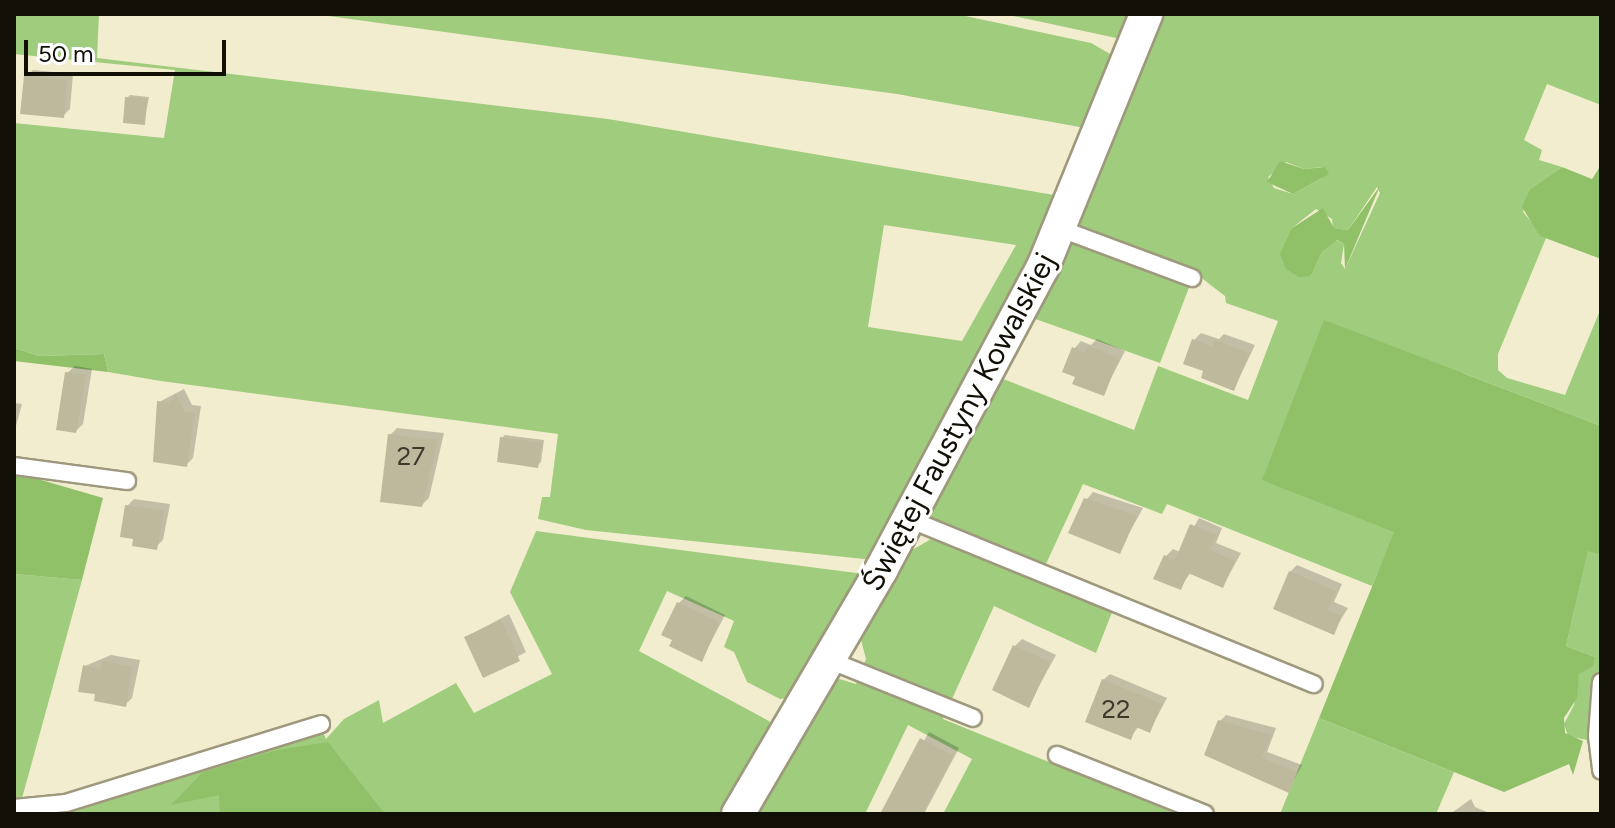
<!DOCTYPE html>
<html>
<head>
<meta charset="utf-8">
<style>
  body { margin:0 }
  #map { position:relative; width:1615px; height:828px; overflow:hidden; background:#f3edcf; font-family:Figtree,sans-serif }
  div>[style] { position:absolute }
  .green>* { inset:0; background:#9fcc7d }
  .forest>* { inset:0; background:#90c169 }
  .shadow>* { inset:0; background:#0003 }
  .building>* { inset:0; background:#beb89c }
  .roads { filter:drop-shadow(2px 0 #9e987d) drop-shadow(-2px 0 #9e987d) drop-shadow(0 2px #9e987d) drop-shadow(0 -2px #9e987d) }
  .lane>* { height:16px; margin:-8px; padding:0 8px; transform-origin:8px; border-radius:8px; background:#fff }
  .street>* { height:32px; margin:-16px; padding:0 16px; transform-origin:16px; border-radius:16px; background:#fff }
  span { translate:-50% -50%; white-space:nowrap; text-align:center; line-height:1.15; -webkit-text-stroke:6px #fff; paint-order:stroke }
  .number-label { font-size:26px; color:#3d3a2c }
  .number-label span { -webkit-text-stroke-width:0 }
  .street-label { font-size:30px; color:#121006 }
  .frame { position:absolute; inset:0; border:16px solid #121006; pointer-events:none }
  .scale { position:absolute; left:24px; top:40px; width:202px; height:36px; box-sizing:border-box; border:4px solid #121006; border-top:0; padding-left:10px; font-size:24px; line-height:28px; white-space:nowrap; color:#121006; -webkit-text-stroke:6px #fff; paint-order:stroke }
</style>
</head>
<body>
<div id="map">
  <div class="green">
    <i style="clip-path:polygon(evenodd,14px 14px,99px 14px,97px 58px,608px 119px,1060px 196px,1085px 128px,897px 94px,314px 14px,956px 14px,1091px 43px,1112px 55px,1065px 201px,880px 559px,864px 559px,586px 530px,538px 519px,542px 497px,550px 497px,558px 434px,161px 381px,108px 372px,104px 354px,39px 356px,14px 348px,14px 123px,164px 138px,175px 70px,14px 54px,14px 14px,884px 225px,1016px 245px,962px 341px,868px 327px,884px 225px)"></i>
    <i style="clip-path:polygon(1004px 14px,1140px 14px,1121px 39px)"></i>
    <i style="clip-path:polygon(evenodd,1153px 14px,1601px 14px,1601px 105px,1547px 84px,1524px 140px,1542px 150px,1539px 160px,1562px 167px,1530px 189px,1523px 212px,1546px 238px,1498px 354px,1498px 370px,1507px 378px,1565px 395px,1601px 308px,1601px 426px,1463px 373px,1372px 586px,1167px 504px,1162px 514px,1083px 484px,1045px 566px,924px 516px,993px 375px,1134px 430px,1158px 366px,1248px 400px,1278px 321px,1226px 303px,1225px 296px,1199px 276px,1073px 228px,1153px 14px,1286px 162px,1304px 169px,1322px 167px,1322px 178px,1293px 194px,1274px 188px,1268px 177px,1286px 162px,1153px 14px,1377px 187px,1380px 193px,1345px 269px,1341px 263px,1344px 244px,1336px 240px,1322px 252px,1311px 276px,1292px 228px,1316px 209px,1332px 219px,1333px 228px,1348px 230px,1377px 187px)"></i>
    <i style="clip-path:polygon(1064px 238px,1190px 285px,1160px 363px,1024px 315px)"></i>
    <i style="clip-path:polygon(536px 531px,864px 574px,788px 698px,780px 699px,747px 682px,734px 652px,724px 647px,734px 621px,667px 591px,639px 651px,769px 721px,777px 733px,729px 814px,42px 814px,322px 730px,326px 739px,344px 719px,379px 700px,383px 723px,456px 683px,474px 713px,552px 674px,510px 592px)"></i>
    <i style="clip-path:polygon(931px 539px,1113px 610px,1096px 653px,994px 606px,943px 719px,1177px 814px,943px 814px,972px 759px,908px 725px,865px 814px,745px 814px,836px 678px,856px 684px,866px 659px,860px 636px,907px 553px)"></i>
    <i style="clip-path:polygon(1588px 550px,1601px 555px,1601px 662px,1592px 741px,1568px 736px,1564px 724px,1574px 705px,1579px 674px,1595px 657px,1566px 646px)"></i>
    <i style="clip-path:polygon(14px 574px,82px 580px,21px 802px,14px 801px)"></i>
    <i style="clip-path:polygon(1319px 718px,1454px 772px,1436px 814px,1280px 814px)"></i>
  </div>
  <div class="forest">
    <i style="clip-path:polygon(1280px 161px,1304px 169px,1325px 167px,1329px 174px,1293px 194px,1267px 182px)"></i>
    <i style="clip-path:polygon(1601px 165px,1601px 259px,1540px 236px,1522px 207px,1530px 189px,1562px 167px,1592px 179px)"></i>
    <i style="clip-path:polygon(1380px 186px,1345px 269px,1344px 244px,1337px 240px,1322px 252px,1311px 276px,1299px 277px,1286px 269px,1280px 254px,1292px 228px,1323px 208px,1334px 228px,1348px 230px)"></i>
    <i style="clip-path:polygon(1324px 320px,1601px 426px,1601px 555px,1588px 551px,1566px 646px,1595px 657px,1593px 666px,1579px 674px,1577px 698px,1564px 718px,1565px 733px,1583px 741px,1573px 775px,1569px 764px,1504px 792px,1319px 718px,1394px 532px,1262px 480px)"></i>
    <i style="clip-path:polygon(14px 348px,39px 356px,104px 354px,108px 372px,14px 361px)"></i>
    <i style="clip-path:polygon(14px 472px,103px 498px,82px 580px,14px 574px)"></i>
    <i style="clip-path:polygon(328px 742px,385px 814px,220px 814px,219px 795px,171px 805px,203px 772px,277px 750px)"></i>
  </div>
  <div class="shadow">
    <i style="clip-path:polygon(33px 70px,73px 74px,70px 109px,63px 116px,26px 77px)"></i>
    <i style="clip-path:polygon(130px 95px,149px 97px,144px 123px,127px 98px)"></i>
    <i style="clip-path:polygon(1201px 333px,1219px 339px,1224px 334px,1255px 345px,1234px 389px,1194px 340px)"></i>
    <i style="clip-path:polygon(1097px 339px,1125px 351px,1103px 394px,1077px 376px,1074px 349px,1081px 341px,1091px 345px)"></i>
    <i style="clip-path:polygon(75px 366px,92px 369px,83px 424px,76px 431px,67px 373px)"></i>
    <i style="clip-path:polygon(184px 389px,192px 405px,201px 406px,193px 458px,186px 465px,159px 402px)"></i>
    <i style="clip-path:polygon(14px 403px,22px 404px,14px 433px)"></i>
    <i style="clip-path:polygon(397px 428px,444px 433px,429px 498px,422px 505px,390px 435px)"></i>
    <i style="clip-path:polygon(505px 435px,544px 440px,541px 462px,537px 466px,502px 438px)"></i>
    <i style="clip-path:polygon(1093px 492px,1143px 508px,1119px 551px,1086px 500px)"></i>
    <i style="clip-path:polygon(134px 499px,170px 504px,163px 540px,156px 547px,127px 506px)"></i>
    <i style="clip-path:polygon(1199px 518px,1222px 528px,1216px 543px,1241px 553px,1223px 586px,1191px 572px,1180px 588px,1166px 556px,1173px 549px,1180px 552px)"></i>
    <i style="clip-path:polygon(1297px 565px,1342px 584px,1334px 602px,1348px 608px,1333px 632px,1290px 572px)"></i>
    <i style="clip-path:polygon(686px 596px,725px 615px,702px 659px,679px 603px)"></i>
    <i style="clip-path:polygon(509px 614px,526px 652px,484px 675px,466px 637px)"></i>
    <i style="clip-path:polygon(1022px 639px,1056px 655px,1028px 706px,1015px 646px)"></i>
    <i style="clip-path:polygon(111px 655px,140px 660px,132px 698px,125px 705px,85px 666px)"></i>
    <i style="clip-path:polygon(1110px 674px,1167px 698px,1150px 730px,1139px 726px,1130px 738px,1103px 680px)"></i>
    <i style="clip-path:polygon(1226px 715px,1276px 728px,1267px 752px,1302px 765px,1288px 791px,1220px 721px)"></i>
    <i style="clip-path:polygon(929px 732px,959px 748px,924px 814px,882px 814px)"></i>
    <i style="clip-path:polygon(1471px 799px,1475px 807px,1492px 814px,1450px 814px)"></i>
  </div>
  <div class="building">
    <i style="clip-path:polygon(24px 76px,67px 80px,64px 118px,20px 114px)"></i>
    <i style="clip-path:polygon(125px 97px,147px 99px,145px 125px,123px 123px)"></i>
    <i style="clip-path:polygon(1192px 339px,1213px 347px,1215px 340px,1249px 353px,1234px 391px,1201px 378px,1203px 371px,1183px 364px)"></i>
    <i style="clip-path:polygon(1088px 346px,1119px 358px,1104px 396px,1072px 384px,1075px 377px,1062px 372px,1072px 347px,1085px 353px)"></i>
    <i style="clip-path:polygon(65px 372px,86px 375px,76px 433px,56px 430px)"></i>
    <i style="clip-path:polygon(176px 394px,185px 412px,195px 413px,187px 467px,153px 462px,157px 401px,169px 403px)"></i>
    <i style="clip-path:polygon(388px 434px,438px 440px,422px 507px,380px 502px)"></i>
    <i style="clip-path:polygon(500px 437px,542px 443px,538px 468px,497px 462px)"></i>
    <i style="clip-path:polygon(1084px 498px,1137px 516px,1120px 554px,1068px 533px)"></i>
    <i style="clip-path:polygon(125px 505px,164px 511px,157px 550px,132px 546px,133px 539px,120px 537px)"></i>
    <i style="clip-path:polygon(1190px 524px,1217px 535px,1210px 550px,1235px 561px,1223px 588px,1188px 573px,1181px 590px,1153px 579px,1164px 555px,1175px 560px)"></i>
    <i style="clip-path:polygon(1289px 571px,1336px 591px,1328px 610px,1342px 616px,1334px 635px,1273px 609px)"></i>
    <i style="clip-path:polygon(677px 602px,719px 622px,702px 662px,669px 646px,672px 640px,661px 635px)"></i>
    <i style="clip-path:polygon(501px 620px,520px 661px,483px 678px,464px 637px)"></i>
    <i style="clip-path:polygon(1013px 645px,1050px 662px,1029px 708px,992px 690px)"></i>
    <i style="clip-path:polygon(102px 661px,133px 667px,126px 707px,94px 701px,95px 694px,78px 692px,83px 665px,100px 669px)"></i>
    <i style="clip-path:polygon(1102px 679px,1162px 704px,1150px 733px,1136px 727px,1131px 740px,1085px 722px)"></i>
    <i style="clip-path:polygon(1218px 720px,1271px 735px,1262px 758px,1297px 772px,1289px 793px,1204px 755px)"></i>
    <i style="clip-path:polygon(920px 738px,953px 756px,922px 814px,880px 814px)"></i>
  </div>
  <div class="roads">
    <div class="lane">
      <i style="left:1061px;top:229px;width:140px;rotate:20.5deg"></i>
      <i style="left:14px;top:466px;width:114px;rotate:7.6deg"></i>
      <i style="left:909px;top:519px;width:437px;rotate:22.2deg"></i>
      <i style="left:829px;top:660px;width:155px;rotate:21.9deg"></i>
      <i style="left:1601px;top:682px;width:54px;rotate:94.2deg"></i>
      <i style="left:1597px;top:736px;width:35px;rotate:83deg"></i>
      <i style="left:1057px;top:755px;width:159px;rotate:21.7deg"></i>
      <i style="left:14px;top:808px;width:52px;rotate:-5.5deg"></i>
      <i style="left:66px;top:803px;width:267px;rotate:-17.2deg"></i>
    </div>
    <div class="street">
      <i style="left:738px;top:814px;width:283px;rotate:-59.6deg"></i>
      <i style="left:881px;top:570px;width:344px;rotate:-61.9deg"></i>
      <i style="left:1043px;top:267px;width:273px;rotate:-67.8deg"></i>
    </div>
  </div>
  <div class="number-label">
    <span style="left:411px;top:457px">27</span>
    <span style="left:1116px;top:710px">22</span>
  </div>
  <div class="street-label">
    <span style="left:959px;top:422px;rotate:-62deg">Świętej Faustyny Kowalskiej</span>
  </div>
  <div class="frame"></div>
  <div class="scale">50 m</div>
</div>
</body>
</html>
